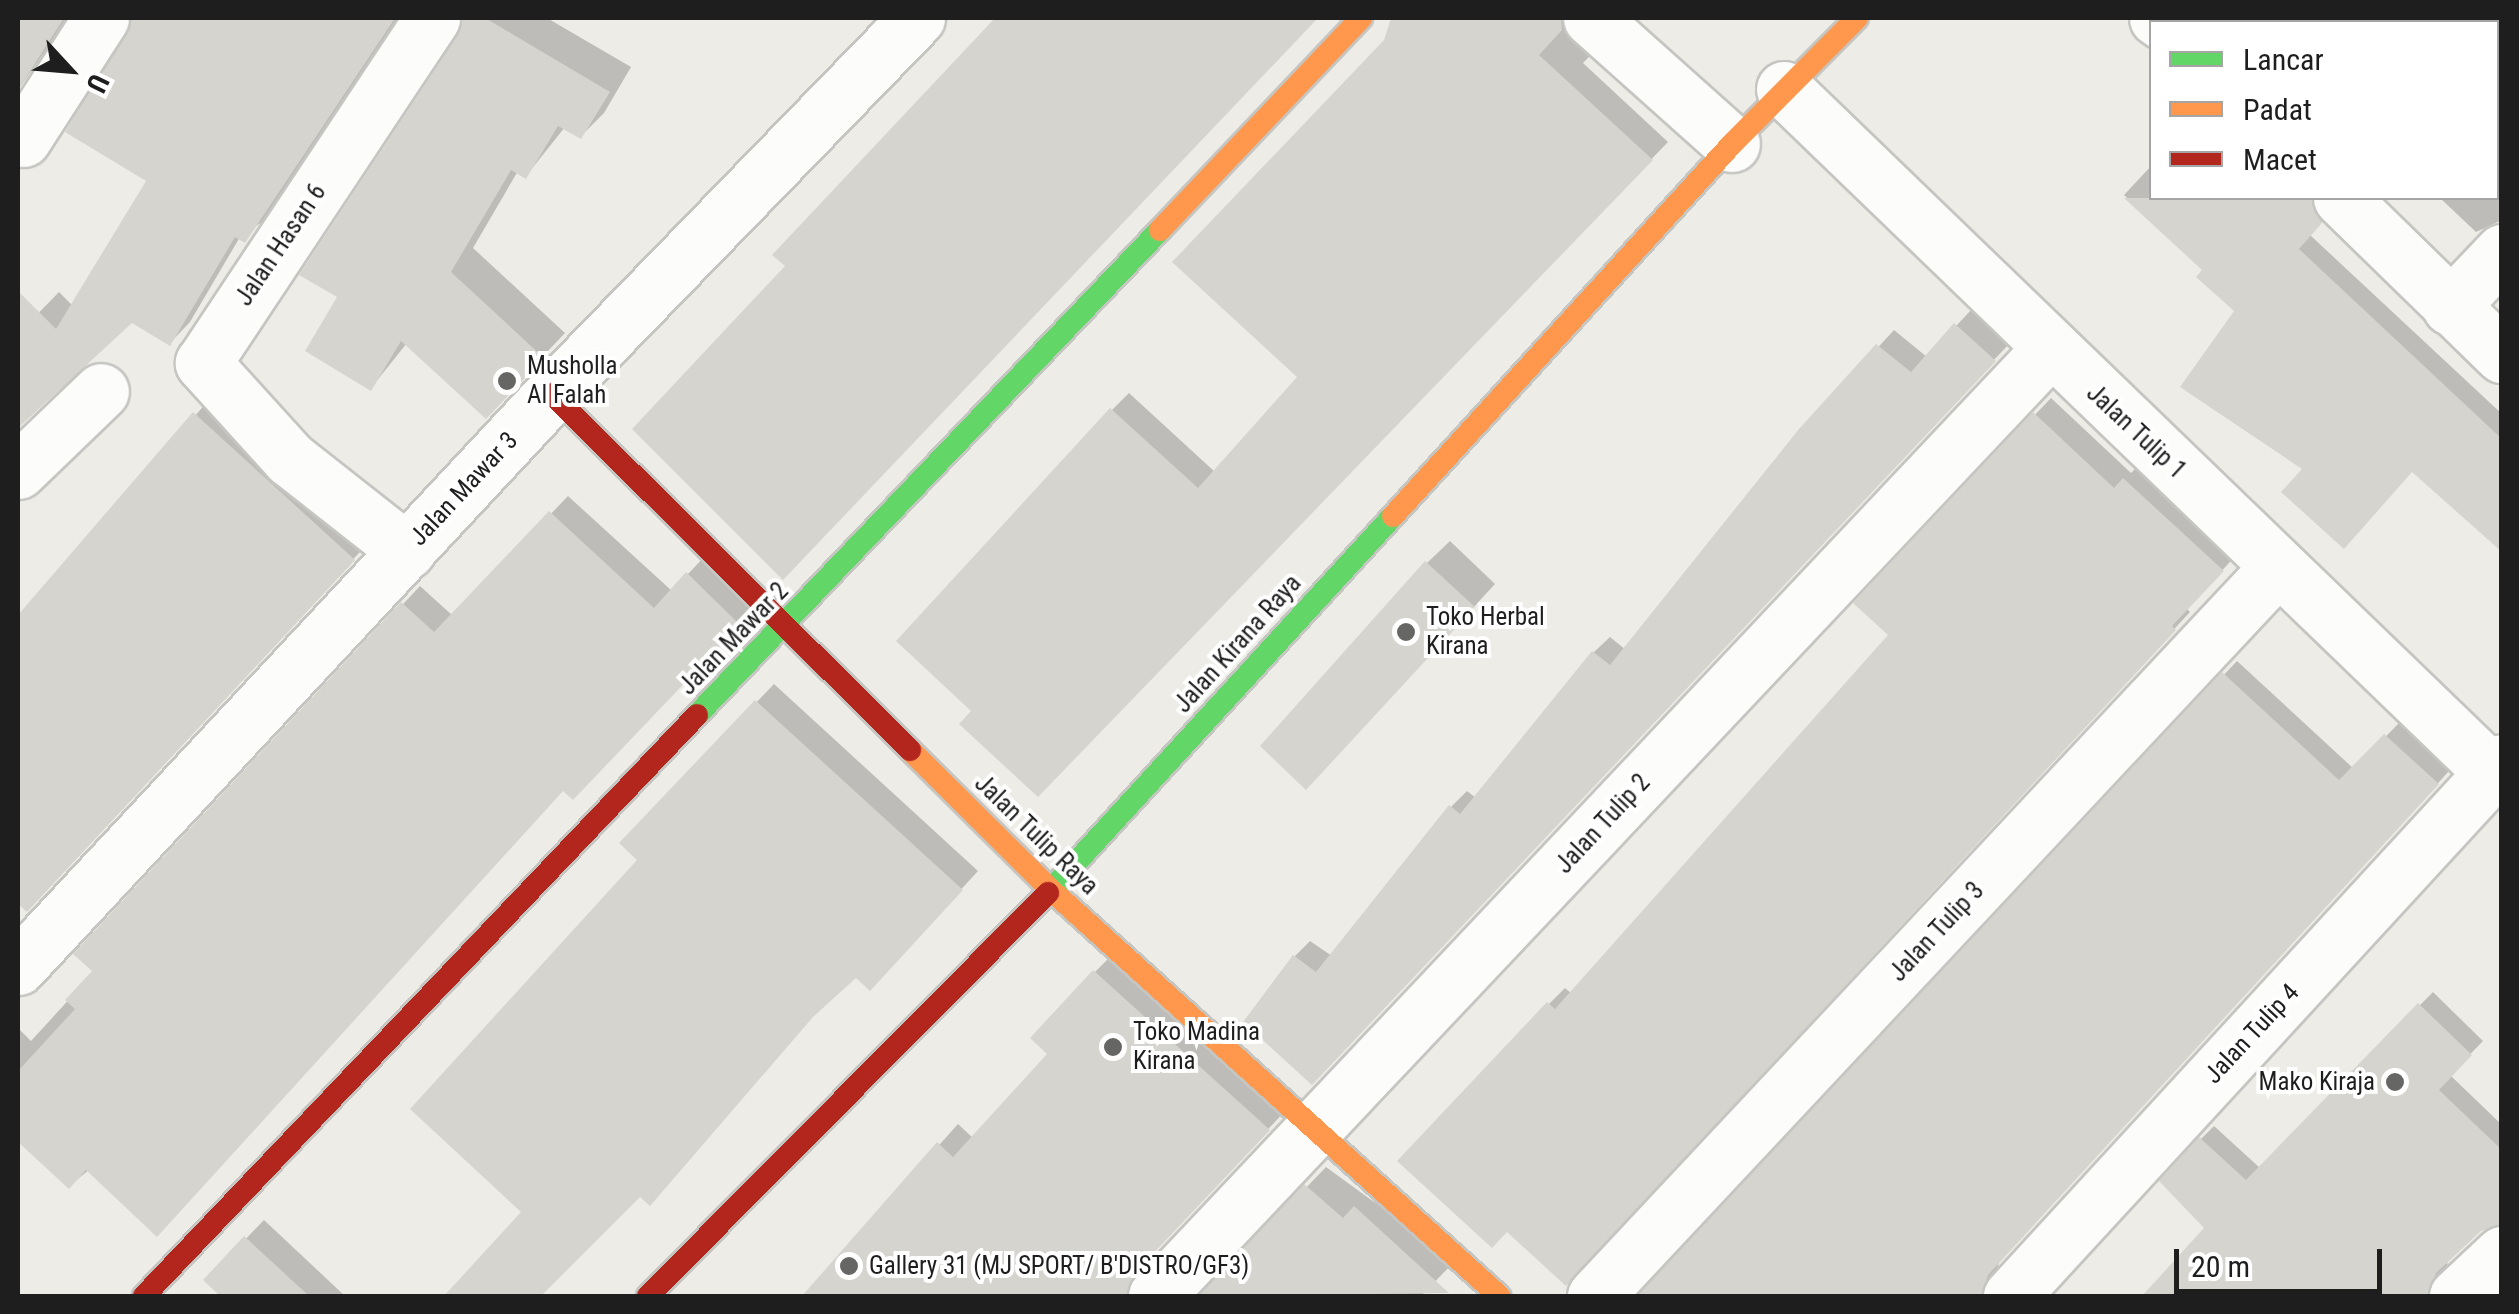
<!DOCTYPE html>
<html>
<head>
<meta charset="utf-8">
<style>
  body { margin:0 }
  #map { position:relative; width:2519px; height:1314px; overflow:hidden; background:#edece6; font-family:"Roboto Condensed",sans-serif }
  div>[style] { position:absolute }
  .shadow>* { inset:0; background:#0003 }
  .building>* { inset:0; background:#d6d4cf }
  .roads { filter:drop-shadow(2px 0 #c5c5c2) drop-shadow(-2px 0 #c5c5c2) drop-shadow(0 2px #c5c5c2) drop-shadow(0 -2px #c5c5c2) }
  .street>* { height:55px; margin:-27.5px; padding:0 27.5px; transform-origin:27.5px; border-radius:27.5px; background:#fcfcfb }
  .fast>* { height:22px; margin:-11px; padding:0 11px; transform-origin:11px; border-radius:11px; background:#63d668 }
  .slow>* { height:22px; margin:-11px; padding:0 11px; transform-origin:11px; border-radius:11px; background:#ff974d }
  .jam>* { height:22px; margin:-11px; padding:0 11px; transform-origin:11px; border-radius:11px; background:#b3261e }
  .dots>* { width:28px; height:28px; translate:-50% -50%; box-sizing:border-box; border:5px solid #fff; border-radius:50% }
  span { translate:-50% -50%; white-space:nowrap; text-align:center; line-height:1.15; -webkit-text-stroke:8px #fff; paint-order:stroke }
  .street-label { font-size:25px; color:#1e1e1e }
  .poi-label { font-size:25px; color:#1e1e1e }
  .left { translate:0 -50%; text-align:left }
  .right { translate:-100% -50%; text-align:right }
  .frame { position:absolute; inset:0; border:20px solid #1e1e1e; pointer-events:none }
  .legend { position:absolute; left:2149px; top:20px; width:350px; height:180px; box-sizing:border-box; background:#fff; border:2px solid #a5a5a5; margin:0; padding:12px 18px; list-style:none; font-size:30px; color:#1e1e1e }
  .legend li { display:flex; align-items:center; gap:20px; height:50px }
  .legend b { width:50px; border:2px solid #a5a5a5 }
  .north { position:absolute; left:20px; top:20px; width:100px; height:100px; -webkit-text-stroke:8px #fff; paint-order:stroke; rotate:116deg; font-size:28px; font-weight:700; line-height:40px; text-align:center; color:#1e1e1e }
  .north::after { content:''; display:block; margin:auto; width:35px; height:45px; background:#1e1e1e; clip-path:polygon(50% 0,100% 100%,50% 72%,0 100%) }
  .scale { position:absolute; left:2174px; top:1249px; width:208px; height:45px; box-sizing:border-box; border:5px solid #1e1e1e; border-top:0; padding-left:12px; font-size:30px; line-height:35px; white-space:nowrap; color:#1e1e1e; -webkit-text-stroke:8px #fff; paint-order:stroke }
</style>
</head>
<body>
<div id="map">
  <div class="shadow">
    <i style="clip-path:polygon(18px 18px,68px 18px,18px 90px)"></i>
    <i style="clip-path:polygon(131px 18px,399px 18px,265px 220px,240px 237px,190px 322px,170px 343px,132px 320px,18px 425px,18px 334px,59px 292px,73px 306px,149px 180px)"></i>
    <i style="clip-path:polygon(465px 18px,547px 18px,631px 67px,604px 113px,581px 136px,565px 127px,526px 176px,518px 171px,473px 248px,565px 333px,509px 392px,407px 343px,371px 388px,341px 296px)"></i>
    <i style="clip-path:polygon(1012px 18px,1316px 18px,802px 557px,789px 266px)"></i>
    <i style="clip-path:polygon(1393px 18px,1584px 18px,1605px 40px,1583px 63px,1668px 142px,1038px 794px,974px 711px,1112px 410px,1129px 393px,1215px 472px,1300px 377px)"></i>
    <i style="clip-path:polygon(2196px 18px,2251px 18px,2246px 22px)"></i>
    <i style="clip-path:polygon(2260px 18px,2304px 18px,2305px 22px,2266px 22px)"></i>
    <i style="clip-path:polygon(2353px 18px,2502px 18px,2502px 220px,2476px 232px,2440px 198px,2496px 198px,2496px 22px)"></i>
    <i style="clip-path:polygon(2152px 165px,2152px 198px,2330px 198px,2334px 208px,2310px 235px,2502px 414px,2502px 550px,2413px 469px,2305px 468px,2238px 310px,2206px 270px,2124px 195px)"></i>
    <i style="clip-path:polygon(1972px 309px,2009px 344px,1328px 1066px,1295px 956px,1310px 941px,1332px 956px,1451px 807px,1467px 791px,1476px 798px,1594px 652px,1610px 637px,1626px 650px,1801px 431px,1894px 330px,1927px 357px)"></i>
    <i style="clip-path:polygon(214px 394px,373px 538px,27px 908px,18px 900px,18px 619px)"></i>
    <i style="clip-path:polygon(2051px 398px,2131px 473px,2140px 464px,2238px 553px,2187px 609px,2190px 612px,1582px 1267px,1549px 1004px,1565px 988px,1572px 994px,1891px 634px,1857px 603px)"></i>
    <i style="clip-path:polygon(568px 496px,672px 591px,705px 556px,755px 606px,590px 780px,564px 788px,69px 1186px,18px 1138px,18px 1028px,31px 1041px,96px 970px,77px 953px,420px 586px,453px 616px)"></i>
    <i style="clip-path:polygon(1450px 541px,1495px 584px,1329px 764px,1427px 563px)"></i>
    <i style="clip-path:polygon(2237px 661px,2354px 769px,2399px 723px,2450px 770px,2000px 1259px,1990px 1296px,1637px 1296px)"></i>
    <i style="clip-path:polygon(774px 684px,978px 871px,887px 970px,856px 975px,824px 1004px,536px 1296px,447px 1296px,525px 1211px,641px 860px,623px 842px)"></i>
    <i style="clip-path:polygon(1114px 953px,1287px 1109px,1152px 1253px,1144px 1283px,1152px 1296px,804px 1296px,958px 1124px,973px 1138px,1051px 1054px,1095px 972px)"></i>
    <i style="clip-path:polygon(2433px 992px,2483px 1041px,2450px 1075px,2502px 1125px,2502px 1222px,2480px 1228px,2448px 1258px,2443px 1296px,2142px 1296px,2208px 1228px,2163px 1181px,2201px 1139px,2214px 1126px,2260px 1168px)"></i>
    <i style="clip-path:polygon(1326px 1167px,1455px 1261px,1421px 1296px,1202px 1296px)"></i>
    <i style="clip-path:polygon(264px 1220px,345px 1296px,224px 1296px,206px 1280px)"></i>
  </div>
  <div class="building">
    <i style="clip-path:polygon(18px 18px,64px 18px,18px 90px)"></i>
    <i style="clip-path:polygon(132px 18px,395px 18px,245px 243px,235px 237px,170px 346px,132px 323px,18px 428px,18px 291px,56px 329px,146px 181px,65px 132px)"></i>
    <i style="clip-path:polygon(463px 18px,485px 18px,610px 92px,581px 139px,558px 126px,526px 179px,511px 170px,451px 272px,544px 358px,486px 419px,401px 341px,371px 391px,305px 351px,337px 297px,299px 275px,458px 35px)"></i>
    <i style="clip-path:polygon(995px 18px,1318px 18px,783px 580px,632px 429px,785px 266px,772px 255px)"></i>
    <i style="clip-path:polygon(1391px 18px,1561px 18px,1562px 30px,1539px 55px,1653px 160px,1038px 797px,959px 724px,971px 711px,896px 641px,1110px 408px,1198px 488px,1297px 377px,1172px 262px,1384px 40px)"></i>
    <i style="clip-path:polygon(2124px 198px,2311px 198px,2322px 223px,2299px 249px,2502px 439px,2502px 552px,2412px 472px,2344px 549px,2281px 492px,2302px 469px,2180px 387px,2234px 311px,2196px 277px,2202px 270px)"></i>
    <i style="clip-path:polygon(1954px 323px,1996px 361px,1312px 1085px,1243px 1022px,1293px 955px,1316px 972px,1449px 805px,1460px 814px,1592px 651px,1610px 665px,1799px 429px,1876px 344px,1911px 372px)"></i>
    <i style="clip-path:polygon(193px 412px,355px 560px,27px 912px,18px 904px,18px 615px)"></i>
    <i style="clip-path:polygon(2033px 412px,2114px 488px,2123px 478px,2224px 571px,2172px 626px,2176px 630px,1566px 1286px,1507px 1232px,1492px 1248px,1397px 1161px,1547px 1002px,1555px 1009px,1888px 635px,1853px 603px)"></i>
    <i style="clip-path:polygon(549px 511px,654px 608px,686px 572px,740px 625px,573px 800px,563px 791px,157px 1237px,86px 1170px,69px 1189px,18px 1142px,18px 1071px,75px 1009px,65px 1000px,92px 971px,73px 954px,401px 602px,434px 632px)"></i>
    <i style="clip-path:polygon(1425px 561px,1475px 607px,1306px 790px,1260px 746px)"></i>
    <i style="clip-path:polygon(2222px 672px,2339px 780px,2384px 734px,2439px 784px,1988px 1275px,1981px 1296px,1637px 1296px)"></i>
    <i style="clip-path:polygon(755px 700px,963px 890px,870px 991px,856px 978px,813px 1017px,650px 1206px,640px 1197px,541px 1296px,444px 1296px,521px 1212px,410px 1109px,637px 860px,619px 843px)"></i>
    <i style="clip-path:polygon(1093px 970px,1270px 1130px,1133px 1275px,1126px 1296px,802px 1296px,937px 1142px,953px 1157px,1047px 1054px,1030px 1038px)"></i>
    <i style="clip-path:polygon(2418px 1003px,2472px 1055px,2439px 1090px,2502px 1150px,2502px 1224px,2481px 1231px,2436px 1273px,2427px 1296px,2142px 1296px,2204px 1228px,2159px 1181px,2199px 1137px,2246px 1180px)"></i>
    <i style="clip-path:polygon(1304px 1184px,1343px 1218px,1354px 1206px,1449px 1293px,1198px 1296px)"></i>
    <i style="clip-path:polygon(244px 1236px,309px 1296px,220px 1296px,203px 1280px)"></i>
  </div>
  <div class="roads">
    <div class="street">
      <i style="left:1591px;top:18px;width:189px;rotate:41.8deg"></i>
      <i style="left:2157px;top:18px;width:7px;rotate:34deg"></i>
      <i style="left:2318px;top:22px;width:6px;rotate:-39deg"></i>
      <i style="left:1784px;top:89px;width:984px;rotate:43.97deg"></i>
      <i style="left:23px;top:139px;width:144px;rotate:-57.2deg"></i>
      <i style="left:2341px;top:198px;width:225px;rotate:44.3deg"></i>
      <i style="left:2450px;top:307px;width:76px;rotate:-46.6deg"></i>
      <i style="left:18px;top:471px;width:115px;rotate:-43.9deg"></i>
      <i style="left:407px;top:551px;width:149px;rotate:-141.8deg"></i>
      <i style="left:290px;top:459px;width:130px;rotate:-132.2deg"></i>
      <i style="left:203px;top:363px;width:414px;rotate:-56.4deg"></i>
      <i style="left:18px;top:967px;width:783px;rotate:-47.02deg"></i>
      <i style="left:552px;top:394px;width:524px;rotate:-45.85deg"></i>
      <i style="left:1156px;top:1296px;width:1301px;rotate:-46.65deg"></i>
      <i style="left:1595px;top:1296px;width:999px;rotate:-46.87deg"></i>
      <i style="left:2011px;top:1296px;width:725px;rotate:-47.4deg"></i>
      <i style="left:2457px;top:1296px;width:62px;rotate:-43deg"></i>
    </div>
    <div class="fast">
      <i style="left:697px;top:715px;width:671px;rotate:-46.33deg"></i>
      <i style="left:1048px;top:893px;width:511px;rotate:-47.54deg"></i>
    </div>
    <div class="slow">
      <i style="left:1160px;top:230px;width:292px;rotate:-46.5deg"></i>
      <i style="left:1393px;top:516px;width:503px;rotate:-47.66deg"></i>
      <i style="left:1732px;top:144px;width:177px;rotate:-45.2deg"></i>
      <i style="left:910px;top:750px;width:199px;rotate:44.8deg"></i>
      <i style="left:1051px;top:890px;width:605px;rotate:42.18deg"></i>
    </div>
    <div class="jam">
      <i style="left:552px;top:394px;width:505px;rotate:44.84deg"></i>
      <i style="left:144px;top:1296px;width:802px;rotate:-46.41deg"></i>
      <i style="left:648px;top:1296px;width:568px;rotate:-45.21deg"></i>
    </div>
  </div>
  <div class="dots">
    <i style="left:507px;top:381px;background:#666664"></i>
    <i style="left:1406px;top:632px;background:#666664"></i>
    <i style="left:1113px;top:1047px;background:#666664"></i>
    <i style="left:2395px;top:1082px;background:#666664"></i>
    <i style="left:849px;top:1266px;background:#666664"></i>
  </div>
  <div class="street-label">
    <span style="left:281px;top:245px;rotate:-56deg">Jalan Hasan 6</span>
    <span style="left:2136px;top:432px;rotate:43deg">Jalan Tulip 1</span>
    <span style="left:464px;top:489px;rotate:-47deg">Jalan Mawar 3</span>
    <span style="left:734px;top:639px;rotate:-46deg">Jalan Mawar 2</span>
    <span style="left:1238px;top:644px;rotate:-48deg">Jalan Kirana Raya</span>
    <span style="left:1603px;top:824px;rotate:-47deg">Jalan Tulip 2</span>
    <span style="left:1036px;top:835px;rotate:44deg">Jalan Tulip Raya</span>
    <span style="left:1937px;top:932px;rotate:-47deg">Jalan Tulip 3</span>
    <span style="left:2252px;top:1034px;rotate:-47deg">Jalan Tulip 4</span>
  </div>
  <div class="poi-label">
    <span class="left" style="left:527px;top:381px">Musholla<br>Al Falah</span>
    <span class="left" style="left:1426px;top:632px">Toko Herbal<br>Kirana</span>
    <span class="left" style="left:1133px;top:1047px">Toko Madina<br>Kirana</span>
    <span class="right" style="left:2375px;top:1082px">Mako Kiraja</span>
    <span class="left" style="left:869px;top:1266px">Gallery 31 (MJ SPORT/ B'DISTRO/GF3)</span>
  </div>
  <div class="frame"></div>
  <ul class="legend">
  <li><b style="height:12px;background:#63d668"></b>Lancar</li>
  <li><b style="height:12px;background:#ff974d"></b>Padat</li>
  <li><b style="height:12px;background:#b3261e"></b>Macet</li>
  </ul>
  <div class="north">U</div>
  <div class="scale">20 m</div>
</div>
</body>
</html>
